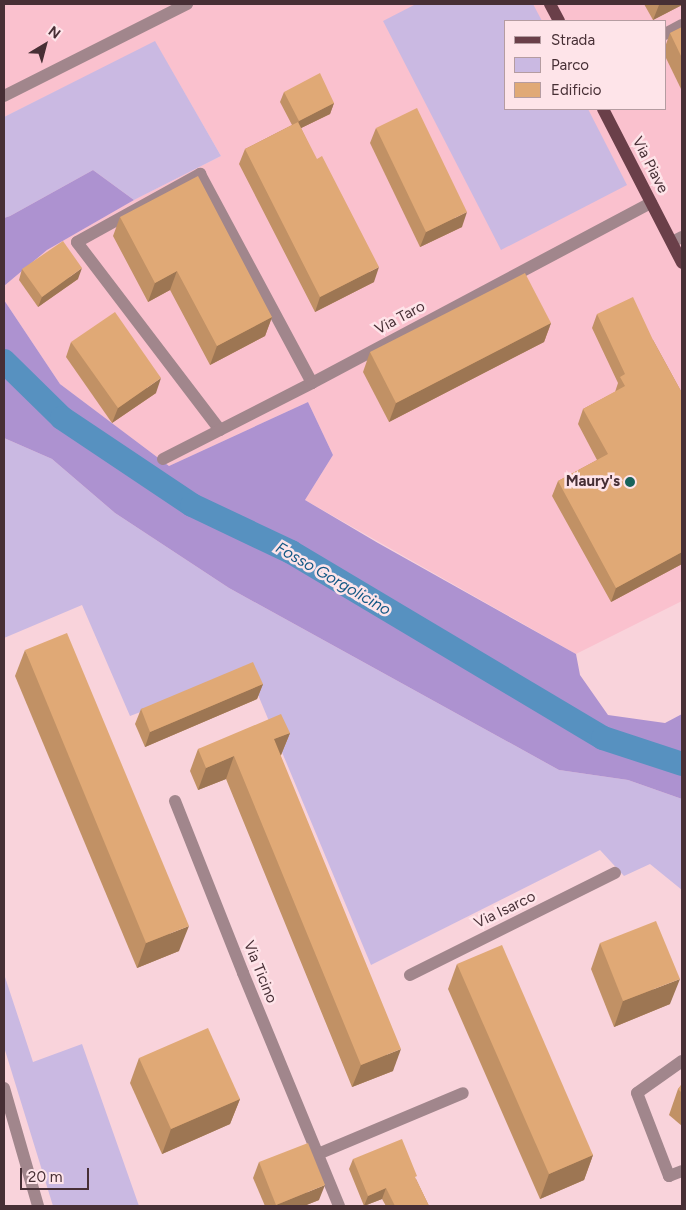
<!DOCTYPE html>
<html>
<head>
<meta charset="utf-8">
<style>
  body { margin:0 }
  #map { position:relative; width:686px; height:1210px; overflow:hidden; background:#f9d3db; font-family:Figtree,sans-serif }
  div>[style] { position:absolute }
  .built>* { inset:0; background:#fac1ce }
  .green>* { inset:0; background:#cab9e2 }
  .forest>* { inset:0; background:#ad92d0 }
  .canal>* { height:24px; margin:-12px; padding:0 12px; transform-origin:12px; border-radius:12px; background:#5791c0 }
  .minor>* { height:12px; margin:-6px; padding:0 6px; transform-origin:6px; border-radius:6px; background:#a1868c }
  .major>* { height:12px; margin:-6px; padding:0 6px; transform-origin:6px; border-radius:6px; background:#6a3f49 }
  .wall>* { inset:0; background:#c19165 }
  .shaded-wall>* { inset:0; background:#9d7653 }
  .building>* { inset:0; background:#e0a976 }
  .dots>* { width:14px; height:14px; translate:-50% -50%; box-sizing:border-box; border:2px solid #fee4e9; border-radius:50% }
  span { translate:-50% -50%; white-space:nowrap; text-align:center; line-height:1.15; -webkit-text-stroke:5px #fee4e9; paint-order:stroke }
  .street-label { font-size:15px; color:#472f35 }
  .poi-label { font-size:15px; color:#472f35; font-weight:700 }
  .right { translate:-100% -50%; text-align:right }
  .water-label { font-size:16px; color:#145885; font-style:italic }
  .frame { position:absolute; inset:0; border:5px solid #472f35; pointer-events:none }
  .legend { position:absolute; left:504px; top:20px; width:162px; height:90px; box-sizing:border-box; background:#fee4e9; border:1px solid #b59ca1; margin:0; padding:6px 9px; list-style:none; font-size:15px; color:#472f35 }
  .legend li { display:flex; align-items:center; gap:10px; height:25px }
  .legend b { width:25px; border:1px solid #b59ca1 }
  .north { position:absolute; left:20px; top:20px; width:50px; height:50px; -webkit-text-stroke:4px #fee4e9; paint-order:stroke; rotate:37deg; font-size:14px; font-weight:700; line-height:20px; text-align:center; color:#472f35 }
  .north::after { content:''; display:block; margin:auto; width:18px; height:22px; background:#472f35; clip-path:polygon(50% 0,100% 100%,50% 72%,0 100%) }
  .scale { position:absolute; left:20px; top:1168px; width:69px; height:22px; box-sizing:border-box; border:2px solid #472f35; border-top:0; padding-left:6px; font-size:15px; line-height:18px; white-space:nowrap; color:#472f35; -webkit-text-stroke:4px #fee4e9; paint-order:stroke }
</style>
</head>
<body>
<div id="map">
  <div class="built">
    <i style="clip-path:polygon(evenodd,4px 4px,682px 4px,682px 601px,576px 654px,305px 500px,333px 455px,308px 402px,169px 466px,60px 384px,4px 300px,4px 286px,47px 250px,134px 200px,221px 156px,155px 42px,4px 117px,4px 4px,505px 21px,665px 21px,665px 109px,505px 109px,505px 21px)"></i>
  </div>
  <div class="green">
    <i style="clip-path:polygon(416px 4px,533px 4px,542px 21px,505px 21px,505px 109px,588px 109px,627px 185px,501px 250px,383px 21px)"></i>
    <i style="clip-path:polygon(155px 41px,221px 156px,134px 200px,93px 170px,10px 216px,4px 218px,4px 117px)"></i>
    <i style="clip-path:polygon(4px 438px,52px 459px,115px 513px,229px 588px,559px 770px,628px 780px,682px 799px,682px 890px,650px 864px,624px 876px,600px 850px,371px 965px,248px 671px,130px 716px,82px 605px,4px 638px)"></i>
    <i style="clip-path:polygon(4px 974px,33px 1062px,82px 1044px,139px 1206px,53px 1206px,4px 1047px)"></i>
  </div>
  <div class="forest">
    <i style="clip-path:polygon(93px 170px,134px 200px,47px 250px,4px 286px,4px 218px,10px 216px)"></i>
    <i style="clip-path:polygon(4px 300px,60px 384px,169px 466px,308px 402px,333px 455px,305px 500px,378px 543px,576px 654px,580px 675px,608px 715px,665px 723px,682px 714px,682px 799px,628px 780px,559px 770px,229px 588px,115px 513px,52px 459px,4px 438px)"></i>
  </div>
  <div class="canal">
    <i style="left:4px;top:361px;width:81px;rotate:44.5deg"></i>
    <i style="left:62px;top:418px;width:156px;rotate:33.8deg"></i>
    <i style="left:192px;top:505px;width:110px;rotate:25.4deg"></i>
    <i style="left:291px;top:552px;width:363px;rotate:30.8deg"></i>
    <i style="left:603px;top:738px;width:83px;rotate:18.2deg"></i>
  </div>
  <div class="minor">
    <i style="left:665px;top:34px;width:19px;rotate:-28deg"></i>
    <i style="left:4px;top:96px;width:205px;rotate:-26.7deg"></i>
    <i style="left:672px;top:242px;width:11px;rotate:-27deg"></i>
    <i style="left:220px;top:430px;width:236px;rotate:-127.3deg"></i>
    <i style="left:77px;top:242px;width:141px;rotate:-28.9deg"></i>
    <i style="left:200px;top:174px;width:237px;rotate:61.8deg"></i>
    <i style="left:163px;top:459px;width:167px;rotate:-27deg"></i>
    <i style="left:312px;top:383px;width:384px;rotate:-28deg"></i>
    <i style="left:175px;top:801px;width:185px;rotate:68.4deg"></i>
    <i style="left:243px;top:973px;width:252px;rotate:67.6deg"></i>
    <i style="left:410px;top:975px;width:229px;rotate:-26.5deg"></i>
    <i style="left:682px;top:1061px;width:55px;rotate:144.6deg"></i>
    <i style="left:637px;top:1093px;width:89px;rotate:68.9deg"></i>
    <i style="left:669px;top:1176px;width:14px;rotate:-21deg"></i>
    <i style="left:4px;top:1088px;width:123px;rotate:73.9deg"></i>
    <i style="left:318px;top:1154px;width:157px;rotate:-22.8deg"></i>
  </div>
  <div class="major">
    <i style="left:550px;top:4px;width:19px;rotate:62deg"></i>
    <i style="left:603px;top:109px;width:173px;rotate:62.8deg"></i>
  </div>
  <div class="wall">
    <i style="clip-path:polygon(644px 4px,682px 4px,682px 5px,653px 20px)"></i>
    <i style="clip-path:polygon(682px 27px,682px 91px,665px 56px,665px 47px,670px 33px)"></i>
    <i style="clip-path:polygon(284px 92px,334px 103px,330px 114px,301px 128px,374px 282px,315px 312px,239px 164px,245px 149px,292px 125px,280px 102px)"></i>
    <i style="clip-path:polygon(376px 128px,462px 227px,420px 247px,370px 143px)"></i>
    <i style="clip-path:polygon(120px 217px,272px 317px,265px 336px,210px 365px,170px 290px,148px 302px,113px 236px)"></i>
    <i style="clip-path:polygon(22px 269px,78px 279px,38px 307px,19px 280px)"></i>
    <i style="clip-path:polygon(597px 314px,653px 340px,682px 393px,682px 564px,611px 602px,552px 496px,558px 481px,597px 460px,578px 424px,583px 409px,615px 392px,618px 383px,592px 328px)"></i>
    <i style="clip-path:polygon(551px 323px,544px 342px,389px 422px,363px 372px,370px 352px)"></i>
    <i style="clip-path:polygon(71px 342px,156px 393px,112px 423px,66px 357px)"></i>
    <i style="clip-path:polygon(25px 650px,179px 951px,137px 968px,15px 676px)"></i>
    <i style="clip-path:polygon(263px 684px,257px 699px,145px 747px,135px 724px,141px 709px)"></i>
    <i style="clip-path:polygon(290px 733px,281px 755px,280px 756px,393px 1071px,352px 1087px,226px 779px,198px 790px,190px 771px,198px 749px)"></i>
    <i style="clip-path:polygon(600px 943px,670px 1004px,614px 1027px,591px 969px)"></i>
    <i style="clip-path:polygon(457px 964px,593px 1155px,584px 1180px,540px 1199px,448px 989px)"></i>
    <i style="clip-path:polygon(139px 1058px,240px 1099px,230px 1124px,162px 1154px,130px 1083px)"></i>
    <i style="clip-path:polygon(682px 1084px,682px 1126px,669px 1115px,678px 1089px)"></i>
    <i style="clip-path:polygon(353px 1159px,416px 1179px,429px 1206px,386px 1206px,382px 1199px,364px 1206px,349px 1169px)"></i>
    <i style="clip-path:polygon(259px 1162px,319px 1200px,304px 1206px,265px 1206px,253px 1178px)"></i>
  </div>
  <div class="shaded-wall">
    <i style="clip-path:polygon(661px 4px,682px 4px,682px 5px,653px 20px,659px 5px)"></i>
    <i style="clip-path:polygon(334px 103px,330px 114px,295px 131px,299px 121px)"></i>
    <i style="clip-path:polygon(467px 212px,462px 227px,420px 247px,426px 232px)"></i>
    <i style="clip-path:polygon(379px 267px,374px 282px,315px 312px,320px 297px)"></i>
    <i style="clip-path:polygon(82px 268px,78px 279px,38px 307px,42px 297px)"></i>
    <i style="clip-path:polygon(177px 271px,170px 290px,148px 302px,155px 283px)"></i>
    <i style="clip-path:polygon(272px 317px,265px 336px,210px 365px,217px 346px)"></i>
    <i style="clip-path:polygon(551px 323px,544px 342px,389px 422px,396px 403px)"></i>
    <i style="clip-path:polygon(161px 378px,156px 393px,112px 423px,118px 408px)"></i>
    <i style="clip-path:polygon(682px 552px,682px 564px,611px 602px,616px 588px)"></i>
    <i style="clip-path:polygon(263px 684px,257px 699px,145px 747px,150px 732px)"></i>
    <i style="clip-path:polygon(290px 733px,281px 755px,266px 762px,274px 739px)"></i>
    <i style="clip-path:polygon(234px 756px,226px 779px,198px 790px,206px 768px)"></i>
    <i style="clip-path:polygon(189px 926px,179px 951px,137px 968px,146px 943px)"></i>
    <i style="clip-path:polygon(680px 979px,670px 1004px,614px 1027px,623px 1001px)"></i>
    <i style="clip-path:polygon(401px 1049px,393px 1071px,352px 1087px,361px 1065px)"></i>
    <i style="clip-path:polygon(240px 1099px,230px 1124px,162px 1154px,171px 1129px)"></i>
    <i style="clip-path:polygon(593px 1155px,584px 1180px,540px 1199px,549px 1174px)"></i>
    <i style="clip-path:polygon(325px 1185px,319px 1200px,304px 1206px,275px 1206px,276px 1205px)"></i>
    <i style="clip-path:polygon(386px 1188px,382px 1199px,364px 1206px,368px 1196px)"></i>
  </div>
  <div class="building">
    <i style="clip-path:polygon(682px 27px,682px 58px,670px 33px)"></i>
    <i style="clip-path:polygon(320px 73px,334px 103px,299px 121px,284px 92px)"></i>
    <i style="clip-path:polygon(417px 108px,467px 212px,426px 232px,376px 128px)"></i>
    <i style="clip-path:polygon(298px 122px,317px 159px,322px 156px,379px 267px,320px 297px,245px 149px)"></i>
    <i style="clip-path:polygon(198px 176px,272px 317px,217px 346px,177px 271px,155px 283px,120px 217px)"></i>
    <i style="clip-path:polygon(63px 241px,82px 268px,42px 297px,22px 269px)"></i>
    <i style="clip-path:polygon(525px 273px,551px 323px,396px 403px,370px 352px)"></i>
    <i style="clip-path:polygon(633px 297px,653px 340px,682px 393px,682px 552px,616px 588px,558px 481px,608px 454px,583px 409px,625px 386px,620px 377px,625px 374px,597px 314px)"></i>
    <i style="clip-path:polygon(115px 312px,161px 378px,118px 408px,71px 342px)"></i>
    <i style="clip-path:polygon(67px 633px,189px 926px,146px 943px,25px 650px)"></i>
    <i style="clip-path:polygon(253px 662px,263px 684px,150px 732px,141px 709px)"></i>
    <i style="clip-path:polygon(281px 714px,290px 733px,274px 739px,401px 1049px,361px 1065px,234px 756px,206px 768px,198px 749px)"></i>
    <i style="clip-path:polygon(656px 921px,680px 979px,623px 1001px,600px 943px)"></i>
    <i style="clip-path:polygon(502px 945px,593px 1155px,549px 1174px,457px 964px)"></i>
    <i style="clip-path:polygon(208px 1028px,240px 1099px,171px 1129px,139px 1058px)"></i>
    <i style="clip-path:polygon(682px 1084px,682px 1093px,678px 1089px)"></i>
    <i style="clip-path:polygon(402px 1139px,417px 1176px,415px 1177px,429px 1206px,395px 1206px,386px 1188px,368px 1196px,353px 1159px)"></i>
    <i style="clip-path:polygon(308px 1143px,325px 1185px,276px 1205px,259px 1162px)"></i>
  </div>
  <div class="dots">
    <i style="left:630px;top:482px;background:#18635b"></i>
  </div>
  <div class="street-label">
    <span style="left:650px;top:165px;rotate:63deg">Via Piave</span>
    <span style="left:400px;top:318px;rotate:-28deg">Via Taro</span>
    <span style="left:505px;top:910px;rotate:-26deg">Via Isarco</span>
    <span style="left:260px;top:972px;rotate:68deg">Via Ticino</span>
  </div>
  <div class="poi-label">
    <span class="right" style="left:620px;top:482px">Maury's</span>
  </div>
  <div class="water-label">
    <span style="left:333px;top:579px;rotate:30deg">Fosso Gorgolicino</span>
  </div>
  <div class="frame"></div>
  <ul class="legend">
  <li><b style="height:6px;background:#6a3f49"></b>Strada</li>
  <li><b style="height:14px;background:#cab9e2"></b>Parco</li>
  <li><b style="height:14px;background:#e0a976"></b>Edificio</li>
  </ul>
  <div class="north">N</div>
  <div class="scale">20 m</div>
</div>
</body>
</html>
